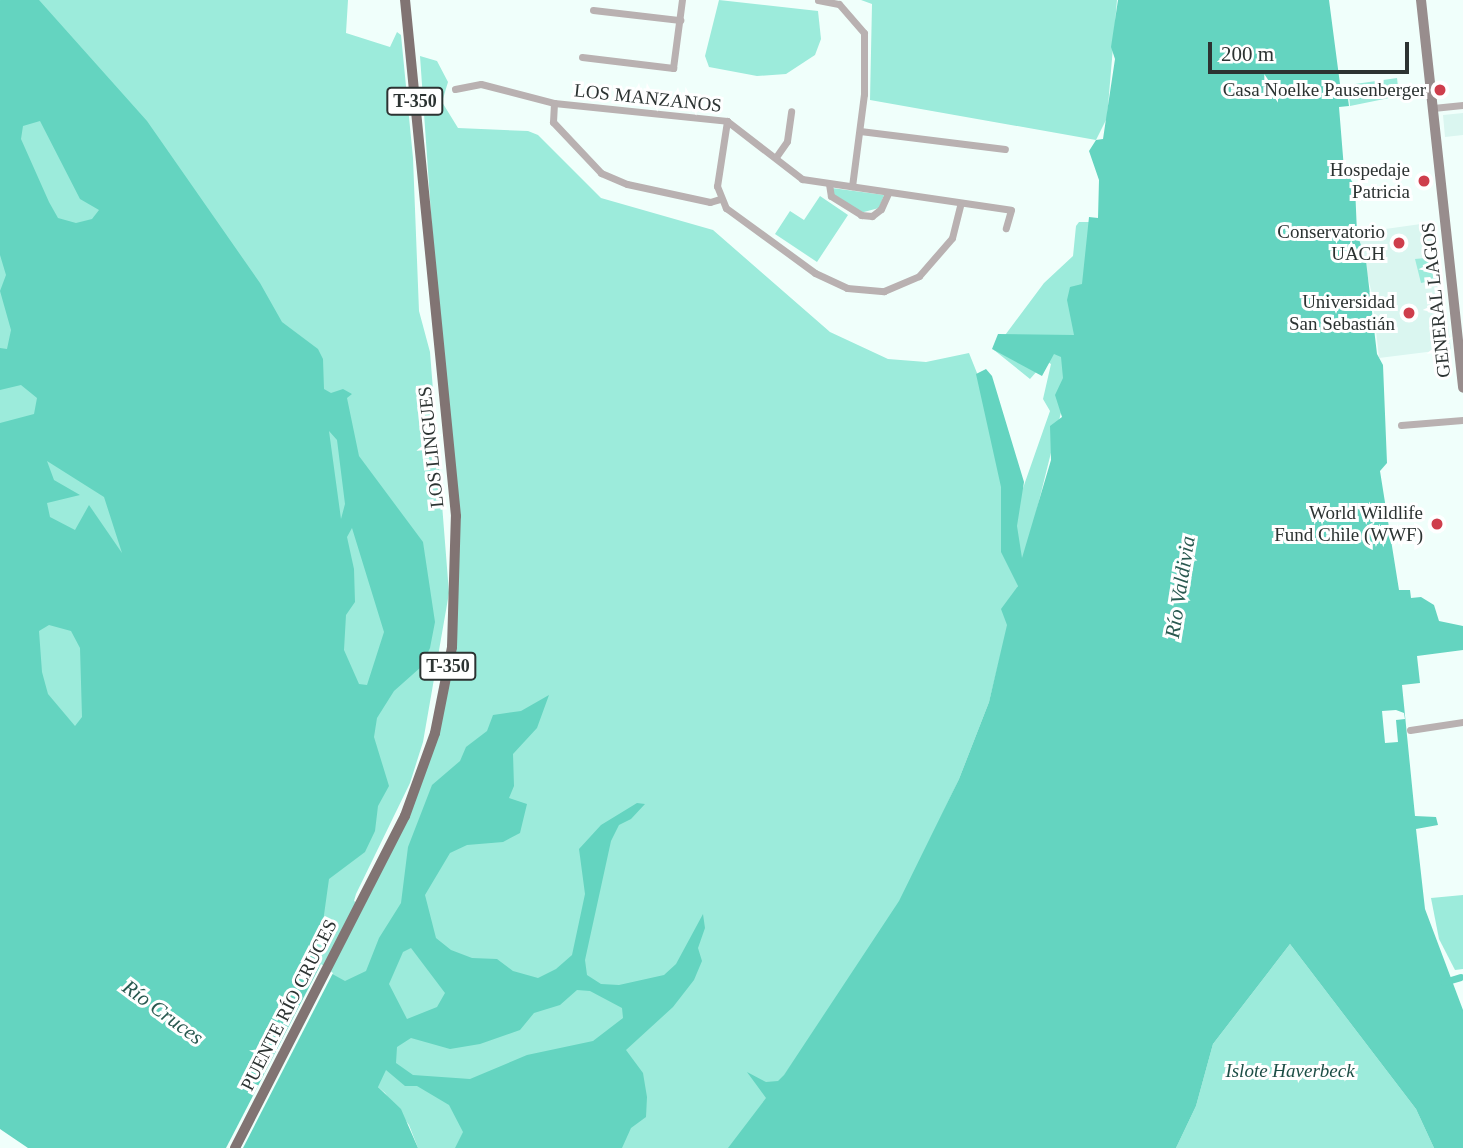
<!DOCTYPE html>
<html>
<head>
<meta charset="utf-8">
<style>
  body { margin:0 }
  #map { position:relative; width:1463px; height:1148px; overflow:hidden; background:#f0fffb; font-family:"Times New Roman",serif }
  div>[style] { position:absolute }
  .built>* { inset:0; background:#daf6f0 }
  .green>* { inset:0; background:#9cebdb }
  .water>* { inset:0; background:#64d4c0 }
  .pier>* { inset:0; background:#f0fffb }
  .canal>* { height:7px; margin:-3.5px; padding:0 3.5px; transform-origin:3.5px; border-radius:3.5px; background:#64d4c0 }
  .street>* { height:7px; margin:-3.5px; padding:0 3.5px; transform-origin:3.5px; border-radius:3.5px; background:#b9b1b1 }
  .secondary>* { height:10px; margin:-5px; padding:0 5px; transform-origin:5px; border-radius:5px; background:#988d8d }
  .primary>* { height:10px; margin:-5px; padding:0 5px; transform-origin:5px; border-radius:5px; background:#817473 }
  .dots>* { width:19px; height:19px; translate:-50% -50%; box-sizing:border-box; border:4px solid #fff; border-radius:50% }
  span { translate:-50% -50%; white-space:nowrap; text-align:center; line-height:1.15; -webkit-text-stroke:6px #fff; paint-order:stroke }
  .shield-label span { padding:2px 5px; background:#fff; border:2px solid; border-radius:5px; -webkit-text-stroke-width:0 }
  .shield-label { font-size:18px; color:#2c3332; font-weight:700 }
  .poi-label { font-size:19px; color:#2c3332 }
  .right { translate:-100% -50%; text-align:right }
  .street-label { font-size:19px; color:#2c3332 }
  .park-label { font-size:19px; color:#1d4e46; font-style:italic }
  .water-label { font-size:21px; color:#295950; font-style:italic }
  .scale { position:absolute; left:1208px; top:42px; width:201px; height:32px; box-sizing:border-box; border:4px solid #2c3332; border-top:0; padding-left:9px; font-size:21px; line-height:24px; white-space:nowrap; color:#2c3332; -webkit-text-stroke:5px #fff; paint-order:stroke }
</style>
</head>
<body>
<div id="map">
  <div class="built">
    <i style="clip-path:polygon(1463px 113px,1463px 135px,1445px 137px,1443px 115px)"></i>
    <i style="clip-path:polygon(1435px 222px,1451px 349px,1379px 358px,1372px 294px,1357px 233px)"></i>
  </div>
  <div class="green">
    <i style="clip-path:polygon(0 0,348px 0,346px 33px,390px 47px,397px 32px,401px 35px,413px 158px,419px 311px,430px 352px,449px 593px,423px 742px,410px 783px,356px 894px,354px 901px,362px 906px,373px 889px,435px 735px,457px 586px,420px 56px,437px 61px,448px 82px,442px 102px,458px 128px,528px 131px,538px 135px,601px 198px,713px 230px,830px 332px,888px 359px,926px 362px,969px 353px,1023px 488px,1050px 411px,1043px 399px,1051px 364px,1046px 361px,1030px 379px,994px 350px,1044px 283px,1073px 256px,1076px 226px,1079px 222px,1091px 222px,1083px 324px,989px 702px,959px 779px,894px 916px,734px 1148px,418px 1148px,409px 1125px,385px 1093px,0 760px)"></i>
    <i style="clip-path:polygon(719px 0,818px 11px,821px 39px,815px 55px,786px 74px,757px 76px,709px 67px,705px 56px)"></i>
    <i style="clip-path:polygon(861px 0,1117px 0,1107px 118px,1096px 140px,870px 100px,872px 4px)"></i>
    <i style="clip-path:polygon(1397px 78px,1399px 96px,1350px 106px,1348px 85px)"></i>
    <i style="clip-path:polygon(832px 188px,884px 195px,879px 208px,860px 213px,831px 193px)"></i>
    <i style="clip-path:polygon(820px 196px,848px 215px,817px 262px,775px 234px,790px 211px,804px 220px)"></i>
    <i style="clip-path:polygon(1436px 257px,1436px 280px,1421px 283px,1415px 259px)"></i>
    <i style="clip-path:polygon(1463px 895px,1463px 969px,1455px 970px,1439px 939px,1431px 898px)"></i>
    <i style="clip-path:polygon(1290px 944px,1416px 1109px,1434px 1148px,1176px 1148px,1196px 1106px,1213px 1044px)"></i>
  </div>
  <div class="water">
    <i style="clip-path:polygon(evenodd,0 0,39px 0,147px 121px,260px 283px,282px 322px,318px 349px,323px 359px,324px 389px,331px 393px,343px 389px,352px 394px,347px 398px,359px 456px,423px 542px,435px 622px,430px 648px,421px 667px,394px 691px,377px 718px,374px 737px,389px 786px,378px 806px,375px 831px,365px 852px,329px 879px,323px 922px,313px 947px,316px 965px,345px 981px,366px 971px,379px 938px,401px 903px,408px 847px,432px 785px,460px 761px,466px 747px,487px 731px,493px 715px,521px 711px,549px 695px,537px 728px,513px 754px,514px 786px,509px 798px,527px 804px,520px 833px,503px 842px,467px 845px,450px 853px,425px 895px,436px 938px,451px 950px,472px 958px,497px 959px,513px 971px,538px 978px,556px 969px,572px 955px,585px 894px,579px 849px,601px 825px,637px 803px,645px 804px,631px 819px,619px 825px,611px 841px,585px 960px,587px 975px,601px 984px,619px 985px,664px 975px,676px 964px,703px 914px,705px 928px,698px 948px,702px 961px,694px 980px,673px 1007px,626px 1050px,643px 1073px,647px 1097px,646px 1117px,631px 1128px,622px 1148px,455px 1148px,463px 1132px,449px 1105px,417px 1086px,405px 1086px,386px 1070px,378px 1087px,401px 1109px,418px 1148px,28px 1148px,0 1129px,0 423px,34px 414px,37px 398px,21px 385px,0 390px,0 348px,7px 349px,11px 330px,0 291px,6px 275px,0 255px,0 0,40px 121px,80px 199px,99px 210px,92px 219px,76px 223px,58px 218px,49px 202px,21px 139px,23px 126px,40px 121px,0 0,329px 431px,337px 440px,345px 504px,341px 519px,329px 431px,0 0,47px 461px,104px 497px,122px 553px,89px 505px,75px 530px,50px 517px,47px 503px,80px 495px,54px 480px,47px 461px,0 0,352px 528px,384px 632px,367px 685px,359px 684px,344px 650px,346px 615px,355px 602px,354px 569px,347px 537px,352px 528px,0 0,49px 625px,71px 631px,80px 648px,82px 717px,75px 726px,48px 694px,42px 672px,39px 631px,49px 625px,0 0,411px 948px,445px 993px,437px 1007px,407px 1019px,389px 984px,403px 952px,411px 948px,0 0,577px 990px,590px 991px,622px 1008px,623px 1018px,593px 1041px,527px 1055px,470px 1079px,413px 1075px,396px 1063px,397px 1047px,411px 1038px,450px 1049px,480px 1044px,520px 1030px,534px 1013px,560px 1005px,577px 990px)"></i>
    <i style="clip-path:polygon(1118px 0,1329px 0,1340px 84px,1346px 84px,1349px 106px,1339px 107px,1344px 169px,1355px 186px,1357px 233px,1366px 261px,1377px 354px,1383px 365px,1387px 463px,1380px 471px,1399px 590px,1410px 590px,1411px 598px,1421px 597px,1434px 605px,1439px 621px,1463px 626px,1463px 650px,1417px 656px,1420px 683px,1402px 685px,1415px 816px,1436px 817px,1438px 825px,1416px 829px,1425px 909px,1463px 1010px,1463px 1148px,1434px 1148px,1416px 1109px,1290px 944px,1213px 1044px,1196px 1106px,1176px 1148px,728px 1148px,766px 1098px,747px 1072px,766px 1082px,778px 1081px,784px 1075px,899px 901px,959px 779px,989px 702px,1007px 625px,1001px 609px,1018px 586px,1001px 552px,1001px 487px,976px 374px,986px 369px,992px 376px,1024px 482px,1017px 526px,1022px 558px,1051px 460px,1050px 426px,1062px 417px,1055px 395px,1063px 378px,1061px 357px,1054px 354px,1042px 376px,992px 349px,998px 334px,1074px 335px,1067px 300px,1070px 287px,1082px 284px,1089px 217px,1098px 218px,1099px 180px,1089px 151px,1096px 140px,1103px 139px,1115px 59px,1111px 47px)"></i>
  </div>
  <div class="pier">
    <i style="clip-path:polygon(1396px 710px,1404px 713px,1405px 719px,1396px 720px,1398px 742px,1385px 743px,1382px 711px)"></i>
    <i style="clip-path:polygon(321px 964px,333px 973px,243px 1148px,226px 1148px)"></i>
  </div>
  <div class="canal">
    <i style="left:1444px;top:982px;width:17px;rotate:-17deg"></i>
  </div>
  <div class="street">
    <i style="left:818px;top:0;width:21px;rotate:11deg"></i>
    <i style="left:839px;top:4px;width:38px;rotate:49deg"></i>
    <i style="left:864px;top:33px;width:61px;rotate:90deg"></i>
    <i style="left:864px;top:94px;width:93px;rotate:97.4deg"></i>
    <i style="left:593px;top:10px;width:88px;rotate:6.6deg"></i>
    <i style="left:582px;top:57px;width:92px;rotate:6.9deg"></i>
    <i style="left:673px;top:68px;width:69px;rotate:-82.5deg"></i>
    <i style="left:455px;top:89px;width:26px;rotate:-11deg"></i>
    <i style="left:481px;top:84px;width:75px;rotate:14.6deg"></i>
    <i style="left:554px;top:103px;width:174px;rotate:5.9deg"></i>
    <i style="left:727px;top:121px;width:95px;rotate:37.7deg"></i>
    <i style="left:802px;top:179px;width:211px;rotate:8.4deg"></i>
    <i style="left:1011px;top:210px;width:19px;rotate:106deg"></i>
    <i style="left:554px;top:103px;width:19px;rotate:93deg"></i>
    <i style="left:553px;top:122px;width:70px;rotate:46.7deg"></i>
    <i style="left:601px;top:173px;width:28px;rotate:23deg"></i>
    <i style="left:627px;top:184px;width:85px;rotate:12.2deg"></i>
    <i style="left:710px;top:202px;width:10px;rotate:-17deg"></i>
    <i style="left:1433px;top:108px;width:30px;rotate:-6deg"></i>
    <i style="left:727px;top:121px;width:66px;rotate:98.7deg"></i>
    <i style="left:717px;top:186px;width:24px;rotate:68deg"></i>
    <i style="left:726px;top:208px;width:110px;rotate:36.1deg"></i>
    <i style="left:815px;top:273px;width:35px;rotate:25deg"></i>
    <i style="left:847px;top:288px;width:37px;rotate:5deg"></i>
    <i style="left:884px;top:291px;width:38px;rotate:-23deg"></i>
    <i style="left:919px;top:276px;width:50px;rotate:-49deg"></i>
    <i style="left:952px;top:238px;width:36px;rotate:-76deg"></i>
    <i style="left:860px;top:131px;width:146px;rotate:7.1deg"></i>
    <i style="left:776px;top:157px;width:19px;rotate:-55deg"></i>
    <i style="left:787px;top:141px;width:30px;rotate:-82deg"></i>
    <i style="left:829px;top:184px;width:12px;rotate:81deg"></i>
    <i style="left:831px;top:196px;width:36px;rotate:32deg"></i>
    <i style="left:861px;top:215px;width:11px;rotate:5deg"></i>
    <i style="left:872px;top:216px;width:11px;rotate:-38deg"></i>
    <i style="left:881px;top:209px;width:17px;rotate:-66deg"></i>
    <i style="left:1401px;top:425px;width:62px;rotate:-4.6deg"></i>
    <i style="left:1410px;top:730px;width:54px;rotate:-8.6deg"></i>
  </div>
  <div class="secondary">
    <i style="left:1421px;top:0;width:390px;rotate:83.8deg"></i>
  </div>
  <div class="primary">
    <i style="left:235px;top:1148px;width:373px;rotate:-62.9deg"></i>
    <i style="left:405px;top:816px;width:88px;rotate:-70.1deg"></i>
    <i style="left:435px;top:733px;width:88px;rotate:-78.8deg"></i>
    <i style="left:452px;top:647px;width:131px;rotate:-88.3deg"></i>
    <i style="left:456px;top:516px;width:519px;rotate:-95.64deg"></i>
  </div>
  <div class="dots">
    <i style="left:1440px;top:90px;background:#ce3e4c"></i>
    <i style="left:1424px;top:181px;background:#ce3e4c"></i>
    <i style="left:1399px;top:243px;background:#ce3e4c"></i>
    <i style="left:1409px;top:313px;background:#ce3e4c"></i>
    <i style="left:1437px;top:524px;background:#ce3e4c"></i>
  </div>
  <div class="shield-label">
    <span style="left:415px;top:101px">T-350</span>
    <span style="left:448px;top:666px">T-350</span>
  </div>
  <div class="poi-label">
    <span class="right" style="left:1426px;top:90px">Casa Noelke Pausenberger</span>
    <span class="right" style="left:1410px;top:181px">Hospedaje<br>Patricia</span>
    <span class="right" style="left:1385px;top:243px">Conservatorio<br>UACH</span>
    <span class="right" style="left:1395px;top:313px">Universidad<br>San Sebastián</span>
    <span class="right" style="left:1423px;top:524px">World Wildlife<br>Fund Chile (WWF)</span>
  </div>
  <div class="street-label">
    <span style="left:648px;top:98px;rotate:6deg">LOS MANZANOS</span>
    <span style="left:1436px;top:300px;rotate:-96deg">GENERAL LAGOS</span>
    <span style="left:431px;top:447px;rotate:-96deg">LOS LINGUES</span>
    <span style="left:289px;top:1005px;rotate:-63deg">PUENTE RÍO CRUCES</span>
  </div>
  <div class="park-label">
    <span style="left:1290px;top:1071px">Islote Haverbeck</span>
  </div>
  <div class="water-label">
    <span style="left:1180px;top:587px;rotate:-81deg">Río Valdivia</span>
    <span style="left:163px;top:1012px;rotate:36deg">Río Cruces</span>
  </div>
  <div class="scale">200 m</div>
</div>
</body>
</html>
